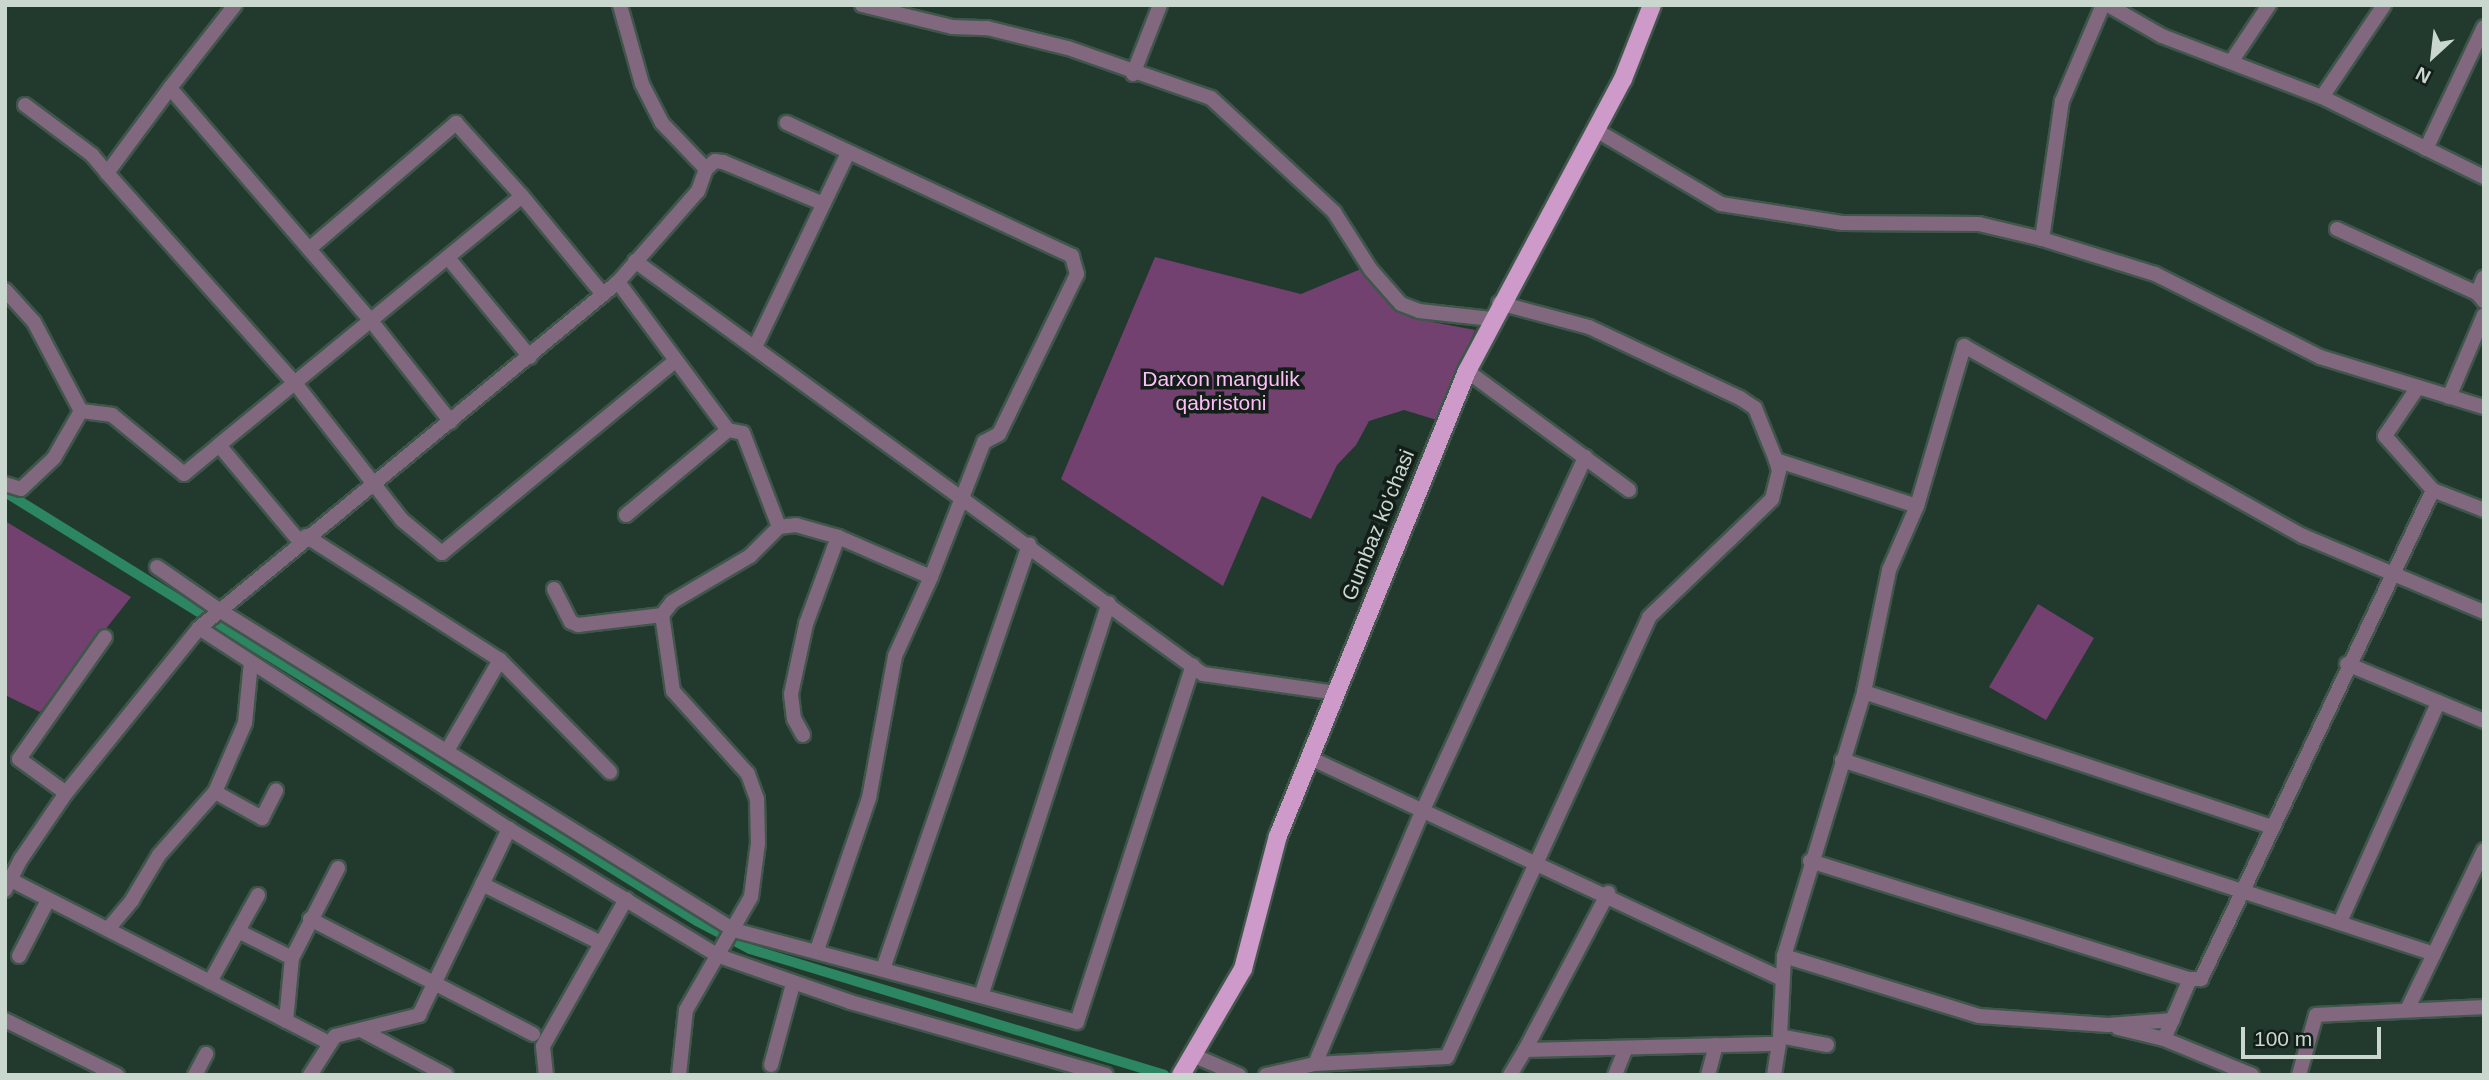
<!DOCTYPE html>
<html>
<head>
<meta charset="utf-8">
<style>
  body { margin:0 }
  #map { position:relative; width:2489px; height:1080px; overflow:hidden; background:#223a2e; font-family:Helvetica,sans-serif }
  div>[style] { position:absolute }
  .green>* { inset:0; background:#734170 }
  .canal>* { height:10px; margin:-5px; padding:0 5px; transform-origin:5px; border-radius:5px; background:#2c8661 }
  .roads { filter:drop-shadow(2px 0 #40564b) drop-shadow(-2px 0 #40564b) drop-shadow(0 2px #40564b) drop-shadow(0 -2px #40564b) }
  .minor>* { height:14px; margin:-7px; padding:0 7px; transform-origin:7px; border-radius:7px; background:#81687f }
  .major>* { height:18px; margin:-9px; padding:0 9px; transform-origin:9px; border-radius:9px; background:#cd9ac9 }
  span { translate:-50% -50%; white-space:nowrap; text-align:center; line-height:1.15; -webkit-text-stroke:7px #141e19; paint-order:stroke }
  .park-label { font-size:21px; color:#ffbefa }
  .street-label { font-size:21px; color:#c9d7cf }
  .frame { position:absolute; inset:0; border:7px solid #c9d7cf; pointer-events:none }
  .north { position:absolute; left:2398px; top:21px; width:70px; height:70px; -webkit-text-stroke:5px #141e19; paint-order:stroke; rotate:207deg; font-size:19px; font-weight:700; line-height:28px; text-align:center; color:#c9d7cf }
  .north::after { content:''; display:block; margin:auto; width:24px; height:32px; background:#c9d7cf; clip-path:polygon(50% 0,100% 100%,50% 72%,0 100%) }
  .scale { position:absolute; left:2241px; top:1027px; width:140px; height:32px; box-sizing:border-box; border:4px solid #c9d7cf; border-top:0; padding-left:9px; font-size:21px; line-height:24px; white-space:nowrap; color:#c9d7cf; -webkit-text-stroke:5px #141e19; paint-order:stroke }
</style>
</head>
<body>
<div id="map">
  <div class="green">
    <i style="clip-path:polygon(1155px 257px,1301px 294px,1361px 269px,1388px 303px,1411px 318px,1475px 330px,1437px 420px,1404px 410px,1369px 421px,1356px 445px,1337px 465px,1311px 519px,1262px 496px,1223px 586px,1061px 479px)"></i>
    <i style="clip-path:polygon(5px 521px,131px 597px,40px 712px,5px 695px)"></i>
    <i style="clip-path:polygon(2038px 604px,2094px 638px,2046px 720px,1989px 687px)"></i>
  </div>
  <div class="canal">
    <i style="left:5px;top:492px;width:814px;rotate:31.8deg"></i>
    <i style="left:697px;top:921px;width:60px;rotate:27.8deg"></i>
    <i style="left:750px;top:949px;width:433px;rotate:16.9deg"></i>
  </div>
  <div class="roads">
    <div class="minor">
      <i style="left:235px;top:5px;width:105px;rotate:128.1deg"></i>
      <i style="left:170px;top:88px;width:309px;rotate:49.2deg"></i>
      <i style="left:372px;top:322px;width:127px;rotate:51.7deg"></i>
      <i style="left:862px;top:5px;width:93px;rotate:13.7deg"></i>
      <i style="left:952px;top:27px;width:35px;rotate:2deg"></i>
      <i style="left:987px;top:28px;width:83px;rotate:13.9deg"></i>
      <i style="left:1068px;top:48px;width:151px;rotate:19.3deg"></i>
      <i style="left:1211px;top:98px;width:168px;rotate:42.8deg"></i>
      <i style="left:1334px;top:212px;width:69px;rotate:57.5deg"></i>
      <i style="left:1371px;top:270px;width:45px;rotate:48.6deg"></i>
      <i style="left:1401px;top:304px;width:19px;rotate:21deg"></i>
      <i style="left:1419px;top:311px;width:73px;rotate:6.3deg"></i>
      <i style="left:2108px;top:5px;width:62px;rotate:29.9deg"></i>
      <i style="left:2162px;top:36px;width:171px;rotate:20.9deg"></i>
      <i style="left:2322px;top:97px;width:181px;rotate:26.3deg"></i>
      <i style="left:2231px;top:62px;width:69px;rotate:-56.3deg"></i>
      <i style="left:1133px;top:74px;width:74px;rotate:-68.6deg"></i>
      <i style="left:170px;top:88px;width:106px;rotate:126.5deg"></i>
      <i style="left:107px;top:173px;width:282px;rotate:48.2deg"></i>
      <i style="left:295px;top:383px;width:174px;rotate:52deg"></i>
      <i style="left:402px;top:520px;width:52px;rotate:39.5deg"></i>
      <i style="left:442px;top:553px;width:301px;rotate:-39.5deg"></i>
      <i style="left:2322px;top:97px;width:111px;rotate:-56deg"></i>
      <i style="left:25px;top:105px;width:84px;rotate:36.7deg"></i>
      <i style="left:92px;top:155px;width:23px;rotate:50deg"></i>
      <i style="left:1596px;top:130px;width:145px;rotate:30.6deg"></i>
      <i style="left:1721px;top:204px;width:122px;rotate:8.9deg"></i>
      <i style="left:1842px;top:223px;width:137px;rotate:0.4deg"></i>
      <i style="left:1979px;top:224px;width:65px;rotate:13.4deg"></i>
      <i style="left:2042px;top:239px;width:118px;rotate:17.2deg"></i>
      <i style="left:2155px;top:274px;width:185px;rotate:26.7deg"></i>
      <i style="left:2320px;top:357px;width:171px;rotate:17deg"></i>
      <i style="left:2426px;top:149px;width:135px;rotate:-64.6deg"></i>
      <i style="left:706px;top:169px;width:12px;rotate:-42deg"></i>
      <i style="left:715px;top:161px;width:8px;rotate:7deg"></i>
      <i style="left:723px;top:162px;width:109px;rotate:22.6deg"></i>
      <i style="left:2337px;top:229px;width:154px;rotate:24.6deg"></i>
      <i style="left:2477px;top:293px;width:11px;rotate:49deg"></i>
      <i style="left:2042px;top:239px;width:139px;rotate:-81.8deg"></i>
      <i style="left:2062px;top:101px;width:104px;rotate:-66.9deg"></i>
      <i style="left:309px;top:249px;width:194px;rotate:-40.6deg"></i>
      <i style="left:456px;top:123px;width:98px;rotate:47.9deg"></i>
      <i style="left:449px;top:259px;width:127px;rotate:50.4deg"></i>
      <i style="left:635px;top:261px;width:702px;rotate:36.02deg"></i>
      <i style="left:1203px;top:674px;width:134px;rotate:8.1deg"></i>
      <i style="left:618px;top:282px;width:184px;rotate:53.4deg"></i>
      <i style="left:728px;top:430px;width:15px;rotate:11deg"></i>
      <i style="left:743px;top:433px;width:101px;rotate:69deg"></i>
      <i style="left:5px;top:290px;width:43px;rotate:47.8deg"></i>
      <i style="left:34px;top:322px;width:101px;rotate:62.2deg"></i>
      <i style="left:81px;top:411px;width:54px;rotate:119.9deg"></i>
      <i style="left:54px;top:458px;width:45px;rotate:136.8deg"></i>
      <i style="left:21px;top:489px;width:17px;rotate:-163deg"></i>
      <i style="left:2477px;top:293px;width:17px;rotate:-66deg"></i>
      <i style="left:1499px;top:303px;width:93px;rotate:14.9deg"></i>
      <i style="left:1589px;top:327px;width:167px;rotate:25.2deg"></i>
      <i style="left:1740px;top:398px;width:18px;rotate:34deg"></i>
      <i style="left:1755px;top:408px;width:56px;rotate:68deg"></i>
      <i style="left:755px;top:347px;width:215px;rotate:-64.4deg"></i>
      <i style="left:1467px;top:371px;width:201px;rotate:36.3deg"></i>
      <i style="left:2418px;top:387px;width:59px;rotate:124deg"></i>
      <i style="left:2385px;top:436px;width:72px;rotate:48.4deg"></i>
      <i style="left:2449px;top:397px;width:89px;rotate:-66.9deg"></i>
      <i style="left:81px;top:411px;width:31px;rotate:7deg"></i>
      <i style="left:112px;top:415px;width:93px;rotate:39.3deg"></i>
      <i style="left:184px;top:474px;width:45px;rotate:-39.6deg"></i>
      <i style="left:626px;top:515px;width:133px;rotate:-39.8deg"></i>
      <i style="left:779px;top:527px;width:17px;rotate:-7deg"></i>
      <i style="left:796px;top:525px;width:44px;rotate:15.9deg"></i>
      <i style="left:838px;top:537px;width:101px;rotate:23.3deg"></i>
      <i style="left:931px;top:577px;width:145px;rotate:-68.6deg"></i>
      <i style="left:984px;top:442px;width:17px;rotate:-28deg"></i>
      <i style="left:999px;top:434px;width:178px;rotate:-64deg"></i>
      <i style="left:1077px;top:274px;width:19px;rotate:-106deg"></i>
      <i style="left:1072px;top:256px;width:315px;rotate:-155deg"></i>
      <i style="left:306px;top:536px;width:230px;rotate:32.6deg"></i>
      <i style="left:500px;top:660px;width:157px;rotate:45.5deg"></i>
      <i style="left:300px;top:542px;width:126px;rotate:-129.9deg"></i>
      <i style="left:219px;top:445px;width:392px;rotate:-39.4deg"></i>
      <i style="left:522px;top:196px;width:126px;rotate:50.5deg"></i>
      <i style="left:157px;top:567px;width:75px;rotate:34.7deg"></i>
      <i style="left:219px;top:610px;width:606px;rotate:31.86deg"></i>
      <i style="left:734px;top:930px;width:355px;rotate:15deg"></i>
      <i style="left:1077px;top:1022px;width:375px;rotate:-72deg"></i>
      <i style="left:554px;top:589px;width:37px;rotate:63deg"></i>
      <i style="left:571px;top:622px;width:8px;rotate:23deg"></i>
      <i style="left:578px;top:625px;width:85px;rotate:-6.8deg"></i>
      <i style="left:199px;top:628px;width:369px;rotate:33deg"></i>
      <i style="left:2347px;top:664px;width:148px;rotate:22.6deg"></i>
      <i style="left:1864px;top:692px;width:431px;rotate:18.3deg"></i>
      <i style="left:803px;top:735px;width:18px;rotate:-119deg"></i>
      <i style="left:794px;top:719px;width:25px;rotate:-97deg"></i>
      <i style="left:791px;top:694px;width:72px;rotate:-77.9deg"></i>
      <i style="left:806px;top:624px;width:93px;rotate:-69.8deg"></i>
      <i style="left:448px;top:749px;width:103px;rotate:-59.7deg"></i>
      <i style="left:1308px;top:757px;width:521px;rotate:25.09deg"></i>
      <i style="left:1842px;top:760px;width:623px;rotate:18.14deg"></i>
      <i style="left:215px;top:792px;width:54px;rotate:29deg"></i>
      <i style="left:262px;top:818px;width:31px;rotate:-63deg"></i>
      <i style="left:66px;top:793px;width:58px;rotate:-144.1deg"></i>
      <i style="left:19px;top:759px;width:149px;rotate:-54.8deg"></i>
      <i style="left:1810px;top:861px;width:398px;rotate:17.3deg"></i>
      <i style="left:5px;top:877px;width:363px;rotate:27.1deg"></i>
      <i style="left:482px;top:884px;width:133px;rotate:26.4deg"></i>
      <i style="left:5px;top:890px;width:35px;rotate:-63deg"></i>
      <i style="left:21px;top:859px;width:80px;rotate:-55.7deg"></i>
      <i style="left:66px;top:793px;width:212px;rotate:-51.1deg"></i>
      <i style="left:199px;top:628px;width:543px;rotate:-39.55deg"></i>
      <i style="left:618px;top:282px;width:121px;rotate:-48.7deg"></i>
      <i style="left:698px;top:191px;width:23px;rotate:-70deg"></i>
      <i style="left:706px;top:169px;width:64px;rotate:-133.7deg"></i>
      <i style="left:662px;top:123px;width:44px;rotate:-117.1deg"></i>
      <i style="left:642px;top:84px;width:82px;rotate:-105.6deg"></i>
      <i style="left:258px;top:895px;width:41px;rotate:119.1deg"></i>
      <i style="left:238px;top:931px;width:60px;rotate:26.6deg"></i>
      <i style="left:310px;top:919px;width:251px;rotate:27.3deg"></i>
      <i style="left:2340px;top:922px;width:240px;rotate:-65.9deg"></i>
      <i style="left:108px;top:929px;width:38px;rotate:-50deg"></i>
      <i style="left:132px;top:900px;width:52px;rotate:-59deg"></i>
      <i style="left:159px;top:855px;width:84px;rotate:-48.4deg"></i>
      <i style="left:215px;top:792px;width:75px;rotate:-66.5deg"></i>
      <i style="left:245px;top:723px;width:61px;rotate:-84.4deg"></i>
      <i style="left:817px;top:950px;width:161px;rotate:-71.1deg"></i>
      <i style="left:869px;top:798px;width:144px;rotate:-79.6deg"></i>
      <i style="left:895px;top:656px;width:87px;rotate:-65.5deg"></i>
      <i style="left:19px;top:956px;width:63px;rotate:-62.6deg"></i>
      <i style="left:1784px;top:956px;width:204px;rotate:17.1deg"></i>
      <i style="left:1979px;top:1016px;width:129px;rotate:4deg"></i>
      <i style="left:2108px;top:1025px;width:65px;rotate:-4.4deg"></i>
      <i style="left:883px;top:969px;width:449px;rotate:-71deg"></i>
      <i style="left:210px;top:982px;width:58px;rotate:-61.2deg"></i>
      <i style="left:981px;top:996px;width:413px;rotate:-72deg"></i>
      <i style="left:2408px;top:1008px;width:175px;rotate:-64.3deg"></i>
      <i style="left:5px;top:1020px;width:125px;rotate:26.2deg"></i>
      <i style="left:286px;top:1021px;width:63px;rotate:-84.6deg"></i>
      <i style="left:292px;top:958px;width:101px;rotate:-62.9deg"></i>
      <i style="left:2118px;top:1028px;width:47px;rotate:13.4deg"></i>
      <i style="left:2164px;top:1039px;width:95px;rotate:22.2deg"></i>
      <i style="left:363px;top:1031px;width:94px;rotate:27.9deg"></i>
      <i style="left:2164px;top:1039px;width:65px;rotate:-66.6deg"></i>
      <i style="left:2190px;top:979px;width:11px"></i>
      <i style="left:2201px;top:979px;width:541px;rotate:-64.62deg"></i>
      <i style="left:2433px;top:490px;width:55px;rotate:21.4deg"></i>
      <i style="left:1827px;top:1045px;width:48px;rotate:-169.2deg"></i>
      <i style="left:1780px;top:1036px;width:80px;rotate:-87.1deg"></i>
      <i style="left:1784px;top:956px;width:276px;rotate:-73.1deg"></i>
      <i style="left:1864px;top:692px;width:125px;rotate:-78.4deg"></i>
      <i style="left:1889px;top:570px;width:70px;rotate:-66.4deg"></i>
      <i style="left:1917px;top:506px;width:167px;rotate:-73.6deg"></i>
      <i style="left:1964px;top:346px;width:389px;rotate:29.3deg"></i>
      <i style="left:2303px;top:536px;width:196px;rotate:22.8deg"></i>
      <i style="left:1525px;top:1050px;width:178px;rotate:-62.1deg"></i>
      <i style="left:1195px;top:1056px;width:48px;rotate:23.4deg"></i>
      <i style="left:1315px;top:1064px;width:274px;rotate:-67deg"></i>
      <i style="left:1422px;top:812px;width:391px;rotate:-65.3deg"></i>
      <i style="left:771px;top:1065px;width:84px;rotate:-74.8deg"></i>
      <i style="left:195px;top:1075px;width:24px;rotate:-62deg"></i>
      <i style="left:310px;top:1075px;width:46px;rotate:-57.3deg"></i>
      <i style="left:335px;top:1036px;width:87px;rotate:-14deg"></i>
      <i style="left:419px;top:1015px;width:207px;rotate:-64.2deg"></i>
      <i style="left:509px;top:829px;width:245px;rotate:31.2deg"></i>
      <i style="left:719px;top:956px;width:139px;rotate:19.3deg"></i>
      <i style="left:850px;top:1002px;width:266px;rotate:15.9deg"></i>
      <i style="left:546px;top:1075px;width:29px;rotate:-96deg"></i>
      <i style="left:543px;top:1046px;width:169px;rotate:-60.5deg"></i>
      <i style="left:679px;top:1075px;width:65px;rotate:-83.9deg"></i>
      <i style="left:686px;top:1010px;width:130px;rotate:-60.1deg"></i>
      <i style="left:751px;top:897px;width:54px;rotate:-82.6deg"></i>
      <i style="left:758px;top:843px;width:44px;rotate:-91.3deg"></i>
      <i style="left:757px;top:799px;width:27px;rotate:-110deg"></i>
      <i style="left:748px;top:774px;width:112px;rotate:-132.1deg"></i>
      <i style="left:673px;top:691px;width:77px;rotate:-98.2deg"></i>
      <i style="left:662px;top:615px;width:16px;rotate:-52deg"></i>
      <i style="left:672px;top:602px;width:91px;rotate:-30.5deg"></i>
      <i style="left:750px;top:556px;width:41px;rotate:-45deg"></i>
      <i style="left:1266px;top:1075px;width:50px;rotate:-12.7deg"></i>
      <i style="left:1315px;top:1064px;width:132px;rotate:-3deg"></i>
      <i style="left:1447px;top:1057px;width:484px;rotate:-65.3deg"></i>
      <i style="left:1649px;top:617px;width:170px;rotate:-43.8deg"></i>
      <i style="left:1772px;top:499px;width:29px;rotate:-76deg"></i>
      <i style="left:1779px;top:471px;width:11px;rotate:-105deg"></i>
      <i style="left:1776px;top:460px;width:148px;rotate:18.1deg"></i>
      <i style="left:1510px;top:1075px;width:29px;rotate:-59deg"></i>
      <i style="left:1525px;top:1050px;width:254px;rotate:-1.4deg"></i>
      <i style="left:1615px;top:1075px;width:29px;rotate:-68deg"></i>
      <i style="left:1708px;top:1075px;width:31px;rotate:-75deg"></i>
      <i style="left:1774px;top:1075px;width:38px;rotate:-81deg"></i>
      <i style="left:2299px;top:1075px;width:62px;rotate:-74.2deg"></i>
      <i style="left:2316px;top:1015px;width:168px;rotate:-2.7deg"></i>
    </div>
    <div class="major">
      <i style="left:1181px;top:1075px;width:123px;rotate:-59.7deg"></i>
      <i style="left:1243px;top:969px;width:138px;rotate:-75.3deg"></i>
      <i style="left:1278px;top:836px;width:502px;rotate:-67.88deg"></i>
      <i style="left:1467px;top:371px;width:331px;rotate:-61.9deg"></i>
      <i style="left:1623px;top:79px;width:79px;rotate:-68.6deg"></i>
    </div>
  </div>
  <div class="park-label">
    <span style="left:1221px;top:391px">Darxon mangulik<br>qabristoni</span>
  </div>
  <div class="street-label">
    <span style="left:1378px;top:525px;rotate:-68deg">Gumbaz ko'chasi</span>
  </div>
  <div class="frame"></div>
  <div class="north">N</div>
  <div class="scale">100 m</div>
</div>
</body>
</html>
